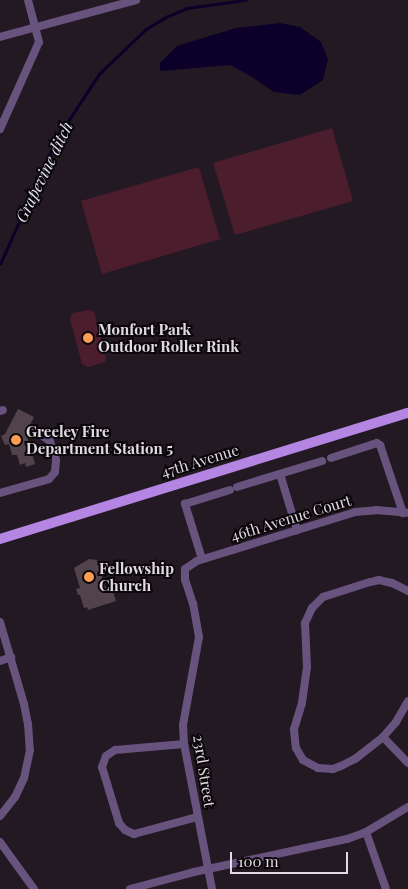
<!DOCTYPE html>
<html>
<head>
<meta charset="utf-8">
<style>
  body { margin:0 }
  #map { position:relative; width:408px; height:889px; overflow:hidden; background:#231923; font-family:"Playfair Display",serif }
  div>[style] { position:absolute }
  .green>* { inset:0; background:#4c1d2d }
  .water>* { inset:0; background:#0b0029 }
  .stream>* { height:2.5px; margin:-1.25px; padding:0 1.25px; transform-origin:1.25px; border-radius:1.25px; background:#0b0029 }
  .building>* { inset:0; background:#52434b }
  .minor>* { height:8px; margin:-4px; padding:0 4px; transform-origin:4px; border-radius:4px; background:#68527e }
  .major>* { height:10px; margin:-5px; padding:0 5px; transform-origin:5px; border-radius:5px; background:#b485e3 }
  .dots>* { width:14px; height:14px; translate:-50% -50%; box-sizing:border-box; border:2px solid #0a060a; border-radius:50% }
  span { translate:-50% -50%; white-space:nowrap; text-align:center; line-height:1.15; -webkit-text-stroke:4px #0a060a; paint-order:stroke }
  .poi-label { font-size:15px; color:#e0dae1; font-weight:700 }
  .left { translate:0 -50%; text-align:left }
  .street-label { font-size:15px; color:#e0dae1 }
  .water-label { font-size:16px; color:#e1e0f4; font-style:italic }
  .scale { position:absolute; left:230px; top:852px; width:118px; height:22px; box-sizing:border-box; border:2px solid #e0dae1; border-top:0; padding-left:6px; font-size:15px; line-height:18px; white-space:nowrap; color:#e0dae1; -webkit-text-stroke:4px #0a060a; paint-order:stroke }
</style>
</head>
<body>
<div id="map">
  <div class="green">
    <i style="clip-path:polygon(332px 128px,353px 201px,235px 235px,213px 163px)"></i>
    <i style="clip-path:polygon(199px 167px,220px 239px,102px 274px,81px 201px)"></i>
    <i style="clip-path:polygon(89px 310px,94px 312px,106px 357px,105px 362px,88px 367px,82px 364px,70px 319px,73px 313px)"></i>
  </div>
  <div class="water">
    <i style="clip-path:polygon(280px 23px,300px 27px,321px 42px,328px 59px,323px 80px,300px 95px,274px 92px,252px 77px,230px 65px,160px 71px,160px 63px,177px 46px,236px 28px)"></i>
  </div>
  <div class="stream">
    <i style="left:0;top:264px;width:138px;rotate:-65.7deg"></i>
    <i style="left:57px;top:138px;width:77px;rotate:-56.7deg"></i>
    <i style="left:99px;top:74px;width:65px;rotate:-43.8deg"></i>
    <i style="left:146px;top:29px;width:23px;rotate:-31deg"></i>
    <i style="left:166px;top:17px;width:23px;rotate:-23deg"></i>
    <i style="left:187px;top:8px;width:59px;rotate:-7.9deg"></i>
  </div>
  <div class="building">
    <i style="clip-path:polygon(18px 409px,34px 417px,26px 433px,35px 464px,26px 467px,25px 463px,20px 465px,17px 455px,12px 455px,9px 444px,5px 445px,1px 436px,5px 434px)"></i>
    <i style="clip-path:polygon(89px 559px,97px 560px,105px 587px,111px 585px,116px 601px,88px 610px,87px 607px,84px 608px,80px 595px,78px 595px,76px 589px,80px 588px,74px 568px)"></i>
  </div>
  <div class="minor">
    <i style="left:0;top:37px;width:141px;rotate:-15.2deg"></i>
    <i style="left:0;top:129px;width:95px;rotate:-65.9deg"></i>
    <i style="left:39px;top:42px;width:43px;rotate:-104.7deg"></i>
    <i style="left:0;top:411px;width:3px;rotate:-18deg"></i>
    <i style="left:331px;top:458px;width:48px;rotate:-18.1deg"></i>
    <i style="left:377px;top:443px;width:4px;rotate:34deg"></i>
    <i style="left:380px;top:445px;width:72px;rotate:71.3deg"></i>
    <i style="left:280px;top:474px;width:59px;rotate:73.1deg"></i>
    <i style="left:237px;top:487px;width:89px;rotate:-17deg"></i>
    <i style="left:0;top:493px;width:51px;rotate:-15.9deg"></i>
    <i style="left:49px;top:479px;width:9px;rotate:-49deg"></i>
    <i style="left:55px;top:472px;width:12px;rotate:-85deg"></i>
    <i style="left:56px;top:460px;width:20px;rotate:-108deg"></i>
    <i style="left:50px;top:441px;width:18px;rotate:-146deg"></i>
    <i style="left:202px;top:559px;width:58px;rotate:-107.2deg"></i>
    <i style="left:185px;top:504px;width:47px;rotate:-17.3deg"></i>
    <i style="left:408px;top:591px;width:18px;rotate:-153deg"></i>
    <i style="left:392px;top:583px;width:13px;rotate:-167deg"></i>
    <i style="left:379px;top:580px;width:9px;rotate:167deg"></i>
    <i style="left:370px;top:582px;width:49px;rotate:162.3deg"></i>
    <i style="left:323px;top:597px;width:16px;rotate:135deg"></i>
    <i style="left:312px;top:608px;width:17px;rotate:115deg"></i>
    <i style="left:305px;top:623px;width:44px;rotate:87.4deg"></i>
    <i style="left:307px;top:667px;width:36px;rotate:98deg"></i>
    <i style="left:302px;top:703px;width:28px;rotate:107deg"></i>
    <i style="left:294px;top:730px;width:18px;rotate:84deg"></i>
    <i style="left:296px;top:748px;width:14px;rotate:60deg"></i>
    <i style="left:303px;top:760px;width:17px;rotate:28deg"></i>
    <i style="left:318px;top:768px;width:15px;rotate:4deg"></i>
    <i style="left:333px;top:769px;width:9px;rotate:-21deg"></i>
    <i style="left:341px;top:766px;width:16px;rotate:-27deg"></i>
    <i style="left:355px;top:759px;width:36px;rotate:-38deg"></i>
    <i style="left:383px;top:737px;width:20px;rotate:-49deg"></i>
    <i style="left:396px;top:722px;width:24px;rotate:-60deg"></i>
    <i style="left:0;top:622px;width:85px;rotate:73.7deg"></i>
    <i style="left:24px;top:704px;width:20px;rotate:79deg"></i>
    <i style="left:28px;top:724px;width:26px;rotate:86deg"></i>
    <i style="left:30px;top:750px;width:29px;rotate:102deg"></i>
    <i style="left:24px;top:778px;width:21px;rotate:115deg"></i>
    <i style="left:15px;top:797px;width:24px;rotate:128deg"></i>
    <i style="left:0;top:661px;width:12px;rotate:-20deg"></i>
    <i style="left:383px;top:737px;width:36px;rotate:46deg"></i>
    <i style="left:184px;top:744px;width:69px;rotate:175deg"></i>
    <i style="left:115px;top:750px;width:11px;rotate:146deg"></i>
    <i style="left:106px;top:756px;width:12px;rotate:110deg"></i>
    <i style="left:102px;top:767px;width:59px;rotate:73.1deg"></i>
    <i style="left:119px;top:823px;width:9px;rotate:49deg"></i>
    <i style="left:125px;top:830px;width:10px;rotate:24deg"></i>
    <i style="left:134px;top:834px;width:65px;rotate:-15.1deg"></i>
    <i style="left:366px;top:832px;width:60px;rotate:70.7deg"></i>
    <i style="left:0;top:842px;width:58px;rotate:54.1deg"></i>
    <i style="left:130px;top:889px;width:66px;rotate:-14.9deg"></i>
    <i style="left:194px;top:872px;width:157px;rotate:-12.2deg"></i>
    <i style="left:347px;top:839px;width:20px;rotate:-20deg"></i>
    <i style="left:366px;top:832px;width:49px;rotate:-30.8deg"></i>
    <i style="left:212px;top:889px;width:148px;rotate:-100.9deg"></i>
    <i style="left:184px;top:744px;width:19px;rotate:-93deg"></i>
    <i style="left:183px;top:725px;width:89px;rotate:-79.7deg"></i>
    <i style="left:199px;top:637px;width:34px;rotate:-100deg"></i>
    <i style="left:193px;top:604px;width:25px;rotate:-108deg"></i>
    <i style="left:185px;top:580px;width:11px;rotate:-90deg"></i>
    <i style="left:185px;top:569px;width:14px;rotate:-34deg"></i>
    <i style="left:197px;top:561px;width:165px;rotate:-17.2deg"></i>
    <i style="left:355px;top:512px;width:21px;rotate:-5deg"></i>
    <i style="left:376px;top:510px;width:32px;rotate:5deg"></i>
  </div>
  <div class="major">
    <i style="left:0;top:539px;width:427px;rotate:-17.2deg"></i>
  </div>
  <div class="dots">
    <i style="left:88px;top:338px;background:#fd9d54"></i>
    <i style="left:16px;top:440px;background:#fd9d54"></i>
    <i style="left:89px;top:577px;background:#fd9d54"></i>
  </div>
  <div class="poi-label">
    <span class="left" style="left:98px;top:338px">Monfort Park<br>Outdoor Roller Rink</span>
    <span class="left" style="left:26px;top:440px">Greeley Fire<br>Department Station 5</span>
    <span class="left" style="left:99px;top:577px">Fellowship<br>Church</span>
  </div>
  <div class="street-label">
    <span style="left:200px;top:461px;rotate:-17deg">47th Avenue</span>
    <span style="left:291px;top:518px;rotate:-17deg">46th Avenue Court</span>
    <span style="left:204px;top:771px;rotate:81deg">23rd Street</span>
  </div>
  <div class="water-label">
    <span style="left:44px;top:172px;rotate:-64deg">Grapevine ditch</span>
  </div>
  <div class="scale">100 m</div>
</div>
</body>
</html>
